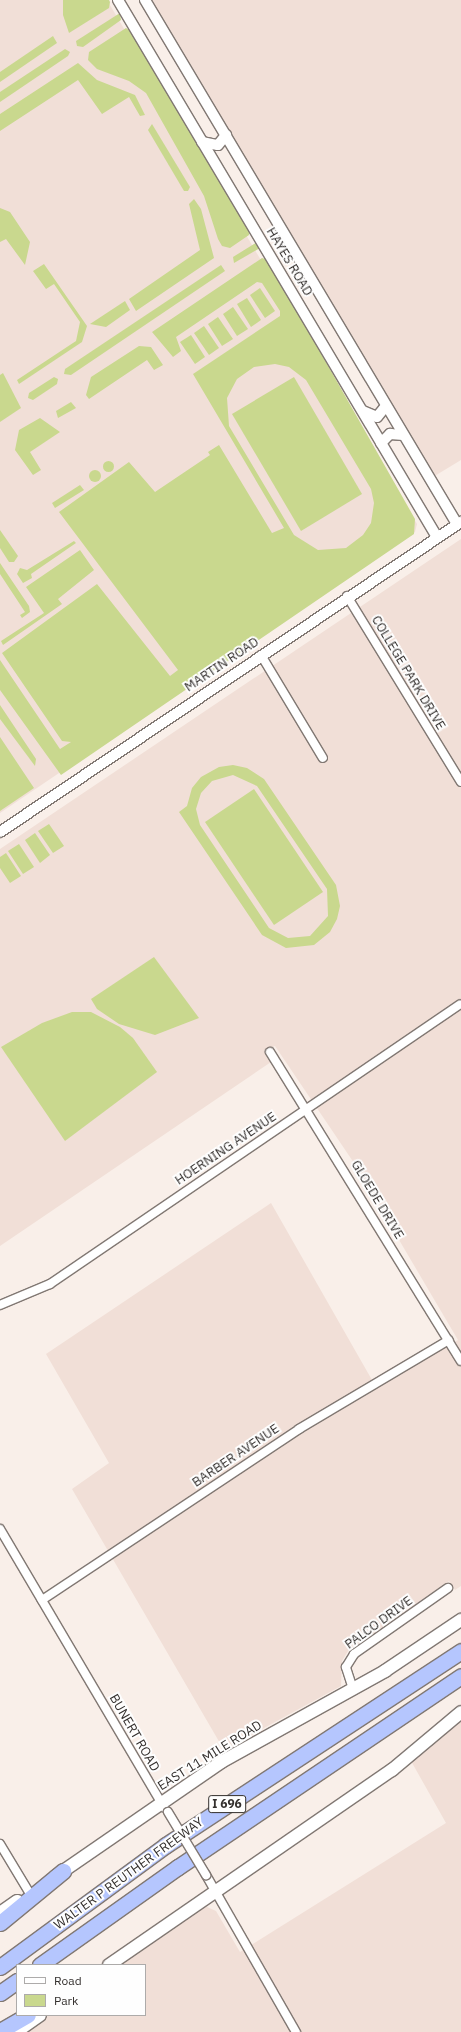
<!DOCTYPE html>
<html>
<head>
<meta charset="utf-8">
<style>
  body { margin:0 }
  #map { position:relative; width:461px; height:2032px; overflow:hidden; background:#f9efe9; font-family:"IBM Plex Sans",sans-serif }
  div>[style] { position:absolute }
  .built>* { inset:0; background:#f1dfd7 }
  .green>* { inset:0; background:#c9d88e }
  .round { border-radius:50% }
  .roads { filter:drop-shadow(1px 0 #817873) drop-shadow(-1px 0 #817873) drop-shadow(0 1px #817873) drop-shadow(0 -1px #817873) }
  .minor>* { height:8px; margin:-4px; padding:0 4px; transform-origin:4px; border-radius:4px; background:#fff }
  .tertiary>* { height:10px; margin:-5px; padding:0 5px; transform-origin:5px; border-radius:5px; background:#fff }
  .secondary>* { height:12px; margin:-6px; padding:0 6px; transform-origin:6px; border-radius:6px; background:#fff }
  .motorway>* { height:15px; margin:-7.5px; padding:0 7.5px; transform-origin:7.5px; border-radius:7.5px; background:#b5c6fe }
  .bridges { filter:drop-shadow(1px 0 #817873) drop-shadow(-1px 0 #817873) drop-shadow(0 1px #817873) drop-shadow(0 -1px #817873) }
  .minor-bridge>* { height:8px; margin:-4px; padding:0 4px; transform-origin:4px; border-radius:4px; background:#fff }
  span { translate:-50% -50%; white-space:nowrap; text-align:center; line-height:1.15; -webkit-text-stroke:4px #fefefe; paint-order:stroke }
  .shield-label span { padding:1px 3px; background:#fefefe; border:1px solid; border-radius:3px; -webkit-text-stroke-width:0 }
  .shield-label { font-size:12px; color:#332f2d; font-weight:700 }
  .street-label { font-size:13px; color:#332f2d }
  .legend { position:absolute; left:16px; top:1964px; width:130px; height:52px; box-sizing:border-box; background:#fefefe; border:1px solid #adabaa; margin:0; padding:5px 7px; list-style:none; font-size:12px; color:#332f2d }
  .legend li { display:flex; align-items:center; gap:8px; height:20px }
  .legend b { width:20px; border:1px solid #adabaa }
</style>
</head>
<body>
<div id="map">
  <div class="built">
    <i style="clip-path:polygon(0 0,107px 0,417px 524px,415px 532px,0 813px)"></i>
    <i style="clip-path:polygon(150px 0,461px 0,461px 460px,433px 477px)"></i>
    <i style="clip-path:polygon(461px 539px,461px 1586px,455px 1590px,449px 1581px,348px 1651px,342px 1661px,341px 1686px,224px 1750px,72px 1489px,109px 1463px,46px 1354px,271px 1203px,376px 1387px,458px 1340px,352px 1160px,275px 1046px,264px 1050px,271px 1062px,0 1246px,0 849px)"></i>
    <i style="clip-path:polygon(461px 1721px,461px 2032px,23px 2032px,46px 2015px,145px 2015px,145px 1965px,116px 1965px,205px 1906px,216px 1911px,240px 1952px,446px 1823px,411px 1761px)"></i>
  </div>
  <div class="green">
    <i style="clip-path:polygon(63px 0,109px 0,110px 2px,109px 8px,69px 33px,63px 15px)"></i>
    <i style="clip-path:polygon(120px 13px,121px 20px,83px 47px,77px 46px,76px 41px)"></i>
    <i style="clip-path:polygon(126px 28px,132px 32px,250px 229px,249px 235px,230px 248px,222px 246px,218px 239px,204px 196px,146px 93px,129px 81px,97px 69px,88px 60px,89px 52px)"></i>
    <i style="clip-path:polygon(53px 36px,57px 43px,0 82px,0 72px)"></i>
    <i style="clip-path:polygon(65px 49px,70px 52px,68px 56px,0 102px,0 92px)"></i>
    <i style="clip-path:polygon(78px 63px,97px 80px,135px 95px,145px 115px,140px 116px,129px 97px,102px 114px,78px 80px,0 131px,0 114px)"></i>
    <i style="clip-path:polygon(152px 124px,190px 187px,188px 191px,184px 191px,148px 130px)"></i>
    <i style="clip-path:polygon(194px 199px,201px 209px,214px 258px,136px 311px,129px 299px,200px 250px,189px 204px)"></i>
    <i style="clip-path:polygon(0 208px,10px 212px,30px 242px,25px 265px,6px 239px,0 242px)"></i>
    <i style="clip-path:polygon(257px 242px,260px 248px,234px 263px,233px 257px)"></i>
    <i style="clip-path:polygon(evenodd,262px 258px,268px 260px,415px 519px,414px 534px,61px 775px,0 690px,0 660px,60px 749px,71px 742px,62px 741px,2px 653px,97px 584px,170px 676px,178px 670px,59px 512px,129px 462px,155px 492px,210px 455px,208px 452px,219px 445px,272px 533px,284px 528px,193px 374px,280px 316px,280px 311px,262px 283px,257px 282px,176px 337px,181px 351px,173px 357px,152px 332px,262px 258px,275px 364px,289px 367px,306px 380px,371px 489px,374px 503px,371px 523px,363px 535px,346px 548px,318px 550px,294px 535px,229px 426px,227px 398px,237px 379px,254px 367px,275px 364px)"></i>
    <i style="clip-path:polygon(44px 264px,87px 326px,82px 342px,19px 384px,17px 380px,76px 341px,80px 322px,54px 284px,46px 289px,33px 271px)"></i>
    <i style="clip-path:polygon(221px 265px,225px 271px,71px 375px,64px 374px,65px 369px)"></i>
    <i style="clip-path:polygon(260px 288px,275px 311px,265px 318px,250px 295px)"></i>
    <i style="clip-path:polygon(247px 298px,261px 320px,251px 327px,237px 304px)"></i>
    <i style="clip-path:polygon(125px 301px,130px 310px,106px 327px,90px 324px)"></i>
    <i style="clip-path:polygon(233px 307px,248px 329px,237px 336px,223px 314px)"></i>
    <i style="clip-path:polygon(218px 317px,233px 339px,222px 346px,208px 324px)"></i>
    <i style="clip-path:polygon(204px 326px,219px 348px,209px 355px,194px 333px)"></i>
    <i style="clip-path:polygon(191px 335px,205px 357px,195px 364px,180px 342px)"></i>
    <i style="clip-path:polygon(139px 346px,151px 347px,163px 365px,154px 370px,147px 360px,89px 399px,86px 395px,91px 377px)"></i>
    <i style="clip-path:polygon(3px 373px,21px 408px,0 422px,0 375px)"></i>
    <i style="clip-path:polygon(54px 377px,58px 379px,57px 384px,33px 400px,28px 398px,29px 393px)"></i>
    <i style="clip-path:polygon(294px 377px,362px 494px,301px 531px,232px 414px)"></i>
    <i style="clip-path:polygon(71px 402px,76px 408px,58px 418px,56px 411px)"></i>
    <i style="clip-path:polygon(40px 418px,60px 432px,30px 452px,41px 470px,33px 475px,15px 450px,19px 430px)"></i>
    <i class="round" style="left:102.5px;top:460.5px;width:11px;height:11px"></i>
    <i class="round" style="left:89px;top:470px;width:12px;height:12px"></i>
    <i style="clip-path:polygon(80px 485px,84px 490px,55px 508px,52px 503px)"></i>
    <i style="clip-path:polygon(0 530px,18px 556px,14px 562px,9px 562px,0 548px)"></i>
    <i style="clip-path:polygon(74px 541px,76px 543px,31px 574px,32px 578px,23px 583px,17px 574px,20px 568px,27px 570px)"></i>
    <i style="clip-path:polygon(80px 550px,94px 570px,58px 599px,62px 604px,3px 645px,1px 641px,44px 613px,26px 587px)"></i>
    <i style="clip-path:polygon(0 563px,29px 606px,30px 612px,22px 618px,20px 615px,25px 612px,0 574px)"></i>
    <i style="clip-path:polygon(0 705px,36px 759px,35px 766px,0 719px)"></i>
    <i style="clip-path:polygon(0 737px,34px 788px,0 811px)"></i>
    <i style="clip-path:polygon(evenodd,233px 765px,247px 768px,264px 779px,336px 885px,340px 906px,337px 919px,330px 932px,314px 945px,286px 948px,262px 935px,179px 812px,187px 806px,192px 788px,201px 777px,219px 767px,233px 765px,233px 775px,257px 786px,327px 889px,328px 916px,310px 936px,288px 938px,269px 928px,200px 825px,196px 809px,201px 793px,212px 781px,233px 775px)"></i>
    <i style="clip-path:polygon(254px 789px,323px 892px,274px 925px,205px 822px)"></i>
    <i style="clip-path:polygon(49px 824px,64px 846px,53px 853px,38px 831px)"></i>
    <i style="clip-path:polygon(35px 833px,50px 855px,40px 863px,25px 840px)"></i>
    <i style="clip-path:polygon(19px 844px,34px 867px,23px 874px,8px 851px)"></i>
    <i style="clip-path:polygon(6px 853px,21px 876px,10px 883px,0 868px,0 857px)"></i>
    <i style="clip-path:polygon(154px 957px,199px 1018px,155px 1035px,119px 1024px,97px 1009px,91px 999px)"></i>
    <i style="clip-path:polygon(72px 1012px,91px 1012px,120px 1027px,133px 1038px,157px 1072px,65px 1141px,1px 1047px,42px 1023px)"></i>
  </div>
  <div class="roads">
    <div class="minor">
      <i style="left:347px;top:596px;width:218px;rotate:58.5deg"></i>
      <i style="left:261px;top:655px;width:120px;rotate:59deg"></i>
      <i style="left:270px;top:1052px;width:363px;rotate:58.3deg"></i>
      <i style="left:0;top:1305px;width:54px;rotate:-22.8deg"></i>
      <i style="left:50px;top:1284px;width:496px;rotate:-34.3deg"></i>
      <i style="left:0;top:1529px;width:323px;rotate:59.5deg"></i>
      <i style="left:42px;top:1600px;width:309px;rotate:-33.6deg"></i>
      <i style="left:299px;top:1429px;width:174px;rotate:-30.7deg"></i>
      <i style="left:353px;top:1689px;width:23px;rotate:-108deg"></i>
      <i style="left:346px;top:1667px;width:15px;rotate:-58deg"></i>
      <i style="left:354px;top:1654px;width:115px;rotate:-35.1deg"></i>
      <i style="left:0;top:1844px;width:56px;rotate:58.9deg"></i>
      <i style="left:206px;top:1875px;width:181px;rotate:60.2deg"></i>
    </div>
    <div class="tertiary">
      <i style="left:118px;top:0;width:625px;rotate:59.29deg"></i>
      <i style="left:145px;top:0;width:610px;rotate:59.23deg"></i>
      <i style="left:202px;top:142px;width:16px;rotate:11deg"></i>
      <i style="left:218px;top:145px;width:13px;rotate:-51deg"></i>
      <i style="left:363px;top:411px;width:15px;rotate:23deg"></i>
      <i style="left:377px;top:417px;width:14px;rotate:-51deg"></i>
      <i style="left:381px;top:443px;width:13px;rotate:-45deg"></i>
      <i style="left:390px;top:434px;width:13px;rotate:4deg"></i>
      <i style="left:0;top:832px;width:556px;rotate:-33.92deg"></i>
    </div>
    <div class="secondary">
      <i style="left:56px;top:1876px;width:201px;rotate:-34.6deg"></i>
      <i style="left:221px;top:1762px;width:188px;rotate:-29deg"></i>
      <i style="left:385px;top:1671px;width:92px;rotate:-33.9deg"></i>
      <i style="left:0;top:1913px;width:21px;rotate:-35deg"></i>
      <i style="left:109px;top:1965px;width:344px;rotate:-34.6deg"></i>
      <i style="left:392px;top:1770px;width:90px;rotate:-40deg"></i>
      <i style="left:16px;top:2032px;width:29px;rotate:-35deg"></i>
    </div>
    <div class="motorway">
      <i style="left:0;top:1923px;width:82px;rotate:-39.5deg"></i>
      <i style="left:40px;top:1965px;width:169px;rotate:-35.4deg"></i>
      <i style="left:178px;top:1867px;width:341px;rotate:-34deg"></i>
      <i style="left:0;top:1967px;width:206px;rotate:-36.3deg"></i>
      <i style="left:166px;top:1845px;width:353px;rotate:-33.3deg"></i>
      <i style="left:0;top:1993px;width:21px;rotate:-35deg"></i>
      <i style="left:0;top:2031px;width:32px;rotate:-30deg"></i>
    </div>
  </div>
  <div class="bridges">
    <div class="minor-bridge">
      <i style="left:168px;top:1812px;width:74px;rotate:58.9deg"></i>
    </div>
  </div>
  <div class="shield-label">
    <span style="left:227px;top:1804px">I 696</span>
  </div>
  <div class="street-label">
    <span style="left:289px;top:262px;rotate:59deg">HAYES ROAD</span>
    <span style="left:222px;top:665px;rotate:-34deg">MARTIN ROAD</span>
    <span style="left:408px;top:673px;rotate:59deg">COLLEGE PARK DRIVE</span>
    <span style="left:226px;top:1149px;rotate:-34deg">HOERNING AVENUE</span>
    <span style="left:377px;top:1200px;rotate:59deg">GLOEDE DRIVE</span>
    <span style="left:236px;top:1456px;rotate:-34deg">BARBER AVENUE</span>
    <span style="left:379px;top:1623px;rotate:-36deg">PALCO DRIVE</span>
    <span style="left:134px;top:1733px;rotate:60deg">BUNERT ROAD</span>
    <span style="left:210px;top:1756px;rotate:-32deg">EAST 11 MILE ROAD</span>
    <span style="left:129px;top:1874px;rotate:-36deg">WALTER P REUTHER FREEWAY</span>
  </div>
  <ul class="legend">
  <li><b style="height:5px;background:#fff"></b>Road</li>
  <li><b style="height:11px;background:#c9d88e"></b>Park</li>
  </ul>
</div>
</body>
</html>
